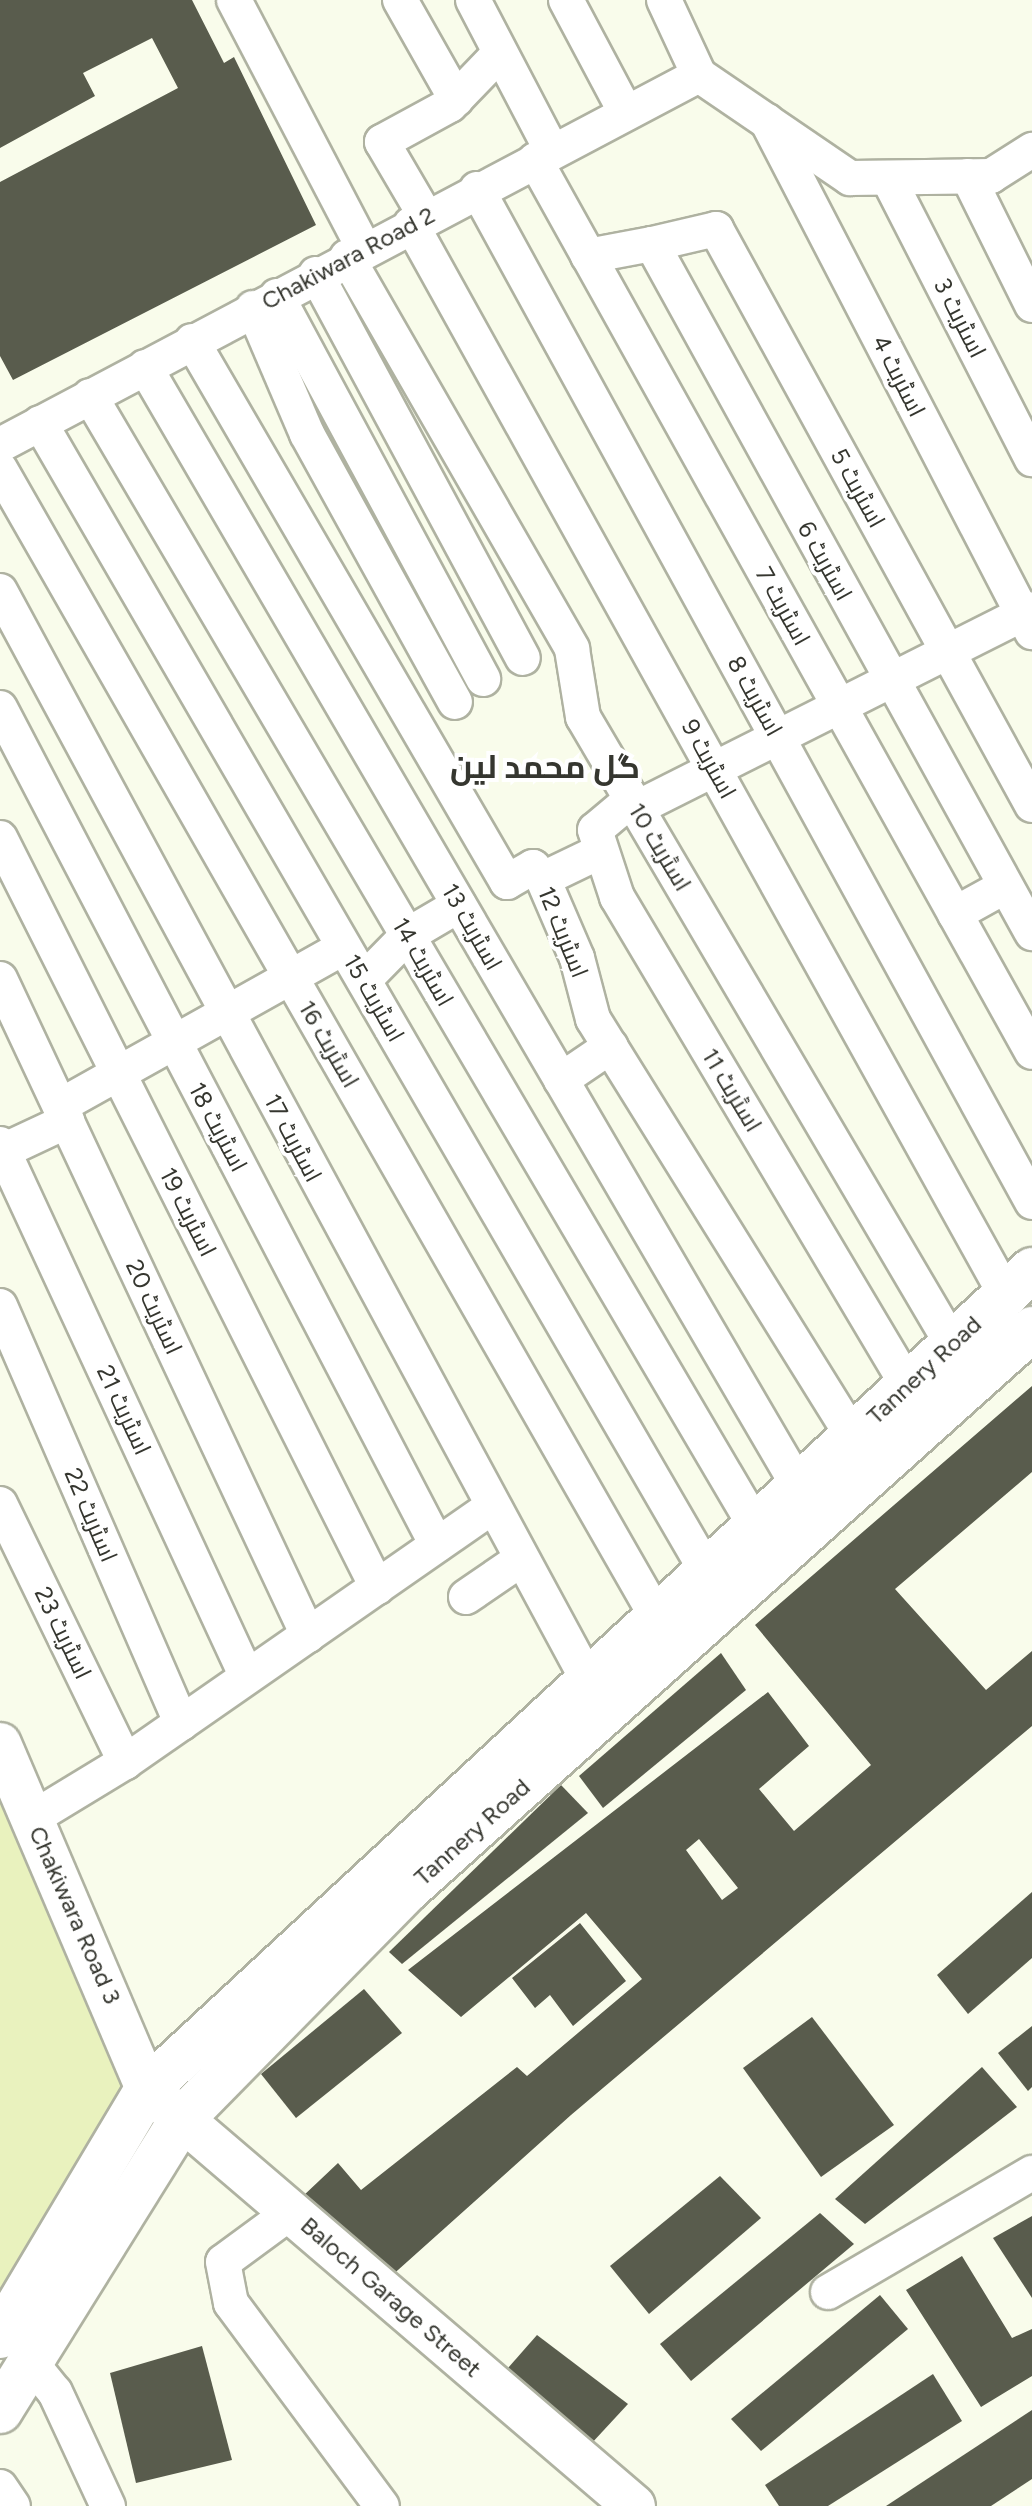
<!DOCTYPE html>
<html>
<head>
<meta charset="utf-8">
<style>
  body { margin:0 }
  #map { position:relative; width:1032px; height:2506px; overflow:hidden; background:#f9fceb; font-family:Figtree,Cairo,sans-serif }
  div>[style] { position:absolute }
  .green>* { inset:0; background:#e9f2be }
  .building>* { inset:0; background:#595c4d }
  .roads { filter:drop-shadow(2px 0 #afb2a1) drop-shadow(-2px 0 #afb2a1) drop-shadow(0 2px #afb2a1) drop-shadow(0 -2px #afb2a1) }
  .minor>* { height:34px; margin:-17px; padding:0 17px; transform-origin:17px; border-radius:17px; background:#fff }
  .tertiary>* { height:42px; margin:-21px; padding:0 21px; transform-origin:21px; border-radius:21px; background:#fff }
  .secondary>* { height:44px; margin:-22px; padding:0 22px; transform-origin:22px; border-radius:22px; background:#fff }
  span { translate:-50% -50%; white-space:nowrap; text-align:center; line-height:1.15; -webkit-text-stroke:8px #fff; paint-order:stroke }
  .street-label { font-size:24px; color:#35362f }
  .district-label { font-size:32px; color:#35362f; font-weight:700 }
</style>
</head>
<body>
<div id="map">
  <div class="green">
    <i style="clip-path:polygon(0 1744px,147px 2089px,0 2336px)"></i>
  </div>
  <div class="building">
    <i style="clip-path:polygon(0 0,192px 0,224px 63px,234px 57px,316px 225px,13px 380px,0 356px,0 182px,178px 88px,152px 38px,83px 73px,95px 96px,0 148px)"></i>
    <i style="clip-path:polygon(evenodd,1032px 1386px,1032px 1472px,895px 1589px,986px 1690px,1032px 1651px,1032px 1726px,571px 2115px,379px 2287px,302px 2197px,338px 2163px,361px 2190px,517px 2067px,527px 2076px,642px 1979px,586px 1913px,461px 2017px,408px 1970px,768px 1692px,809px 1746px,759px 1789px,794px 1831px,871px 1765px,755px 1625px,1032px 1386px,699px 1839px,738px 1888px,722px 1900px,686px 1850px,699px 1839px)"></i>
    <i style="clip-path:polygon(721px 1653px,746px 1690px,603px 1808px,579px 1776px)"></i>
    <i style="clip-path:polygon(561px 1785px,588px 1813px,402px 1964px,389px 1952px)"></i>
    <i style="clip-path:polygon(1032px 1892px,1032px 1958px,968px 2014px,937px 1975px)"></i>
    <i style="clip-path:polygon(580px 1923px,626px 1981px,573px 2026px,550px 1995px,535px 2008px,512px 1978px)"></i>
    <i style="clip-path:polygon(364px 1989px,402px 2033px,296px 2118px,261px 2074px)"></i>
    <i style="clip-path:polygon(812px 2017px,894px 2125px,821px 2177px,743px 2068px)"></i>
    <i style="clip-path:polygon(1032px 2026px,1032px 2087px,1028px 2091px,998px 2053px)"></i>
    <i style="clip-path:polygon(982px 2067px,1017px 2107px,865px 2224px,835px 2199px)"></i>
    <i style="clip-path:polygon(720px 2176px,761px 2218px,649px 2314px,610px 2266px)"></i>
    <i style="clip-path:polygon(820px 2213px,854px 2244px,691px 2381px,660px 2344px)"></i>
    <i style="clip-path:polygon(1032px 2216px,1032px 2298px,993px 2238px)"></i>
    <i style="clip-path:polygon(962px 2256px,1012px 2338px,1032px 2329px,1032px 2376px,981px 2407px,906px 2290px)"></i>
    <i style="clip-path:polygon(880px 2295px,908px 2329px,761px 2451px,731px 2419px)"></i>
    <i style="clip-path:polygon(537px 2335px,628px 2404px,578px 2458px,493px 2385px)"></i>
    <i style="clip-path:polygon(202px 2346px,232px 2460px,136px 2483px,110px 2373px)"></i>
    <i style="clip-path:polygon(933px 2374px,962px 2421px,828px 2506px,779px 2506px,765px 2485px)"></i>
    <i style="clip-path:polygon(1032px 2410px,1032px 2479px,991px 2506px,886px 2506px)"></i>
  </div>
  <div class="roads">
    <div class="minor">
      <i style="left:234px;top:0;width:281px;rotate:62.4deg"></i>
      <i style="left:400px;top:0;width:114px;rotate:60.5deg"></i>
      <i style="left:473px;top:0;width:170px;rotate:62.4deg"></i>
      <i style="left:566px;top:0;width:128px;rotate:62deg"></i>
      <i style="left:664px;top:0;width:83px;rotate:65deg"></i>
      <i style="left:699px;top:75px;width:183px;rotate:34.3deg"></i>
      <i style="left:850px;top:178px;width:141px;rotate:-0.8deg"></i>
      <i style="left:991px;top:176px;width:49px;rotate:-32.4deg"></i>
      <i style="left:767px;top:121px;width:576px;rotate:62.59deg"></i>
      <i style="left:535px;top:160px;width:1021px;rotate:60.87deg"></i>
      <i style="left:968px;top:176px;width:144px;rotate:63.6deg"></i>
      <i style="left:888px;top:178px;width:316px;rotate:62.9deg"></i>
      <i style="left:477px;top:189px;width:1155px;rotate:61.28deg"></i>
      <i style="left:426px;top:217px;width:87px;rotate:-120.4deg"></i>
      <i style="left:382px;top:142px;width:77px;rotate:-28.6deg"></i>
      <i style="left:450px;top:105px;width:72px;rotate:-46.1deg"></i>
      <i style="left:411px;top:224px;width:1225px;rotate:60.95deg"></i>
      <i style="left:652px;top:244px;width:66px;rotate:-13.2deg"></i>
      <i style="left:716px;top:229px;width:657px;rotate:61.25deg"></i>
      <i style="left:588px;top:256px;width:65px;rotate:-10.6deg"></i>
      <i style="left:652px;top:244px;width:787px;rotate:61.12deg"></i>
      <i style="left:347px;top:257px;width:452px;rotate:60.1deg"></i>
      <i style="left:572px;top:649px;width:69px;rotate:80.8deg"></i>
      <i style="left:583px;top:717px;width:728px;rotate:59.52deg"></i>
      <i style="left:316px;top:274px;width:436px;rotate:61.7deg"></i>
      <i style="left:277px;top:296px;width:435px;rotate:61.7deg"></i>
      <i style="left:253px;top:308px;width:137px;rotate:66.8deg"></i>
      <i style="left:307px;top:434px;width:306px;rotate:61.1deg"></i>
      <i style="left:192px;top:341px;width:626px;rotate:59.79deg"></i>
      <i style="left:507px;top:882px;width:30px;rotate:-30deg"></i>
      <i style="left:533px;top:867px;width:16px;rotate:50deg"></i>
      <i style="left:543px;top:879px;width:86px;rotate:66.7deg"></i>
      <i style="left:577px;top:958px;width:63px;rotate:75.3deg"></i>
      <i style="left:593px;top:1019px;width:492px;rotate:58.1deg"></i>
      <i style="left:145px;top:367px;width:1297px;rotate:59.72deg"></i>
      <i style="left:90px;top:396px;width:1313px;rotate:59.51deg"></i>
      <i style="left:40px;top:423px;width:1329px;rotate:59.86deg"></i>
      <i style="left:0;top:445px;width:791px;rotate:-27.89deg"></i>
      <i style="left:0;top:469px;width:1325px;rotate:60.22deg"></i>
      <i style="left:0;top:591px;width:1240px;rotate:61.64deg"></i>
      <i style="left:0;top:708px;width:944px;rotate:62.43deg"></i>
      <i style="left:632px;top:799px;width:48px;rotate:140deg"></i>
      <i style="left:595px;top:830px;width:71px;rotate:71.8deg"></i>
      <i style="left:617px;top:897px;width:569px;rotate:59.24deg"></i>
      <i style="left:637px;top:808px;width:442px;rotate:-26.7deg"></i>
      <i style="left:0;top:838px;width:839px;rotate:63.28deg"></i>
      <i style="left:543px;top:879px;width:62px;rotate:-25.7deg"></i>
      <i style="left:955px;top:914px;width:56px;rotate:-28.9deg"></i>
      <i style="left:0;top:979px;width:725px;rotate:64.85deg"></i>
      <i style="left:364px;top:980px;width:63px;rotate:-45.6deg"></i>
      <i style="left:408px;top:935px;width:59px;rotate:-30.5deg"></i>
      <i style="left:561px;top:1080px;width:60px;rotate:-34.2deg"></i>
      <i style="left:60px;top:1106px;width:325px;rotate:-29.2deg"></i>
      <i style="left:0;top:1144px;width:587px;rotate:65.14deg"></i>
      <i style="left:3px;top:1151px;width:71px;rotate:-25.1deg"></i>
      <i style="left:0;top:1306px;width:455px;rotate:66.5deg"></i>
      <i style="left:0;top:1504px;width:287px;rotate:64.1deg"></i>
      <i style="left:466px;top:1597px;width:65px;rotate:-34.4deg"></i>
      <i style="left:33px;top:1818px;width:108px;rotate:-31.3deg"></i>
      <i style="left:125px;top:1762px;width:445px;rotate:-34.8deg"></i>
      <i style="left:291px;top:2212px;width:84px;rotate:143.7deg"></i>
      <i style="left:223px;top:2262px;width:42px;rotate:79deg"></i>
      <i style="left:231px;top:2303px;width:253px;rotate:53.4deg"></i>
      <i style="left:828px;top:2292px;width:236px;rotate:-30.3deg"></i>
      <i style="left:32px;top:2364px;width:36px;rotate:51deg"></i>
      <i style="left:55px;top:2392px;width:126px;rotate:65.1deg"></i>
      <i style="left:0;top:2487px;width:23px;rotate:56deg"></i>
    </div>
    <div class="tertiary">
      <i style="left:0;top:1744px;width:375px;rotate:66.9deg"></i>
      <i style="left:147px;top:2089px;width:641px;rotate:40.57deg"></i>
    </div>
    <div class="secondary">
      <i style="left:0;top:2336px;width:287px;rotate:-59.2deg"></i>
      <i style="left:147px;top:2089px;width:1206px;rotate:-42.78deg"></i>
      <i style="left:0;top:2411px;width:344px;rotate:-58.1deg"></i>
      <i style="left:182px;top:2119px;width:321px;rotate:-45.5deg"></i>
      <i style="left:407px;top:1890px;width:840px;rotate:-41.91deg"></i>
    </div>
  </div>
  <div class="street-label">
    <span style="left:348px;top:258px;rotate:-28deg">Chakiwara Road 2</span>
    <span style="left:960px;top:318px;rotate:63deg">اسٹریٹ 3</span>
    <span style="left:899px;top:376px;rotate:63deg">اسٹریٹ 4</span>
    <span style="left:858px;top:488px;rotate:61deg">اسٹریٹ 5</span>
    <span style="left:825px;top:561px;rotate:61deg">اسٹریٹ 6</span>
    <span style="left:783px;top:606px;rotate:61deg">اسٹریٹ 7</span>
    <span style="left:755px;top:696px;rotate:61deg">اسٹریٹ 8</span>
    <span style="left:709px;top:759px;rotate:61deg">اسٹریٹ 9</span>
    <span style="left:660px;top:847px;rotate:59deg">اسٹریٹ 10</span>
    <span style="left:472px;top:927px;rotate:60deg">اسٹریٹ 13</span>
    <span style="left:563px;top:932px;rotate:68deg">اسٹریٹ 12</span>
    <span style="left:423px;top:962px;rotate:60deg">اسٹریٹ 14</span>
    <span style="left:374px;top:998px;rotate:60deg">اسٹریٹ 15</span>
    <span style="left:329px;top:1044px;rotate:60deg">اسٹریٹ 16</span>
    <span style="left:732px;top:1090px;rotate:59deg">اسٹریٹ 11</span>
    <span style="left:218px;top:1127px;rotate:62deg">اسٹریٹ 18</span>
    <span style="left:293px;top:1138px;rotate:62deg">اسٹریٹ 17</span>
    <span style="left:188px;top:1212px;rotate:63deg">اسٹریٹ 19</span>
    <span style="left:154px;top:1307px;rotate:65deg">اسٹریٹ 20</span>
    <span style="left:924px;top:1370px;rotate:-43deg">Tannery Road</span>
    <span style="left:124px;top:1410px;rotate:65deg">اسٹریٹ 21</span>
    <span style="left:91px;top:1515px;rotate:67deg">اسٹریٹ 22</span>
    <span style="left:63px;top:1633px;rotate:64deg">اسٹریٹ 23</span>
    <span style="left:472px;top:1832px;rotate:-42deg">Tannery Road</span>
    <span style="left:75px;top:1915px;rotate:66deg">Chakiwara Road 3</span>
    <span style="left:391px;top:2297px;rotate:41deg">Baloch Garage Street</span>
  </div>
  <div class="district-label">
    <span style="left:545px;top:767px">گل محمد لین</span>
  </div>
</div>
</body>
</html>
